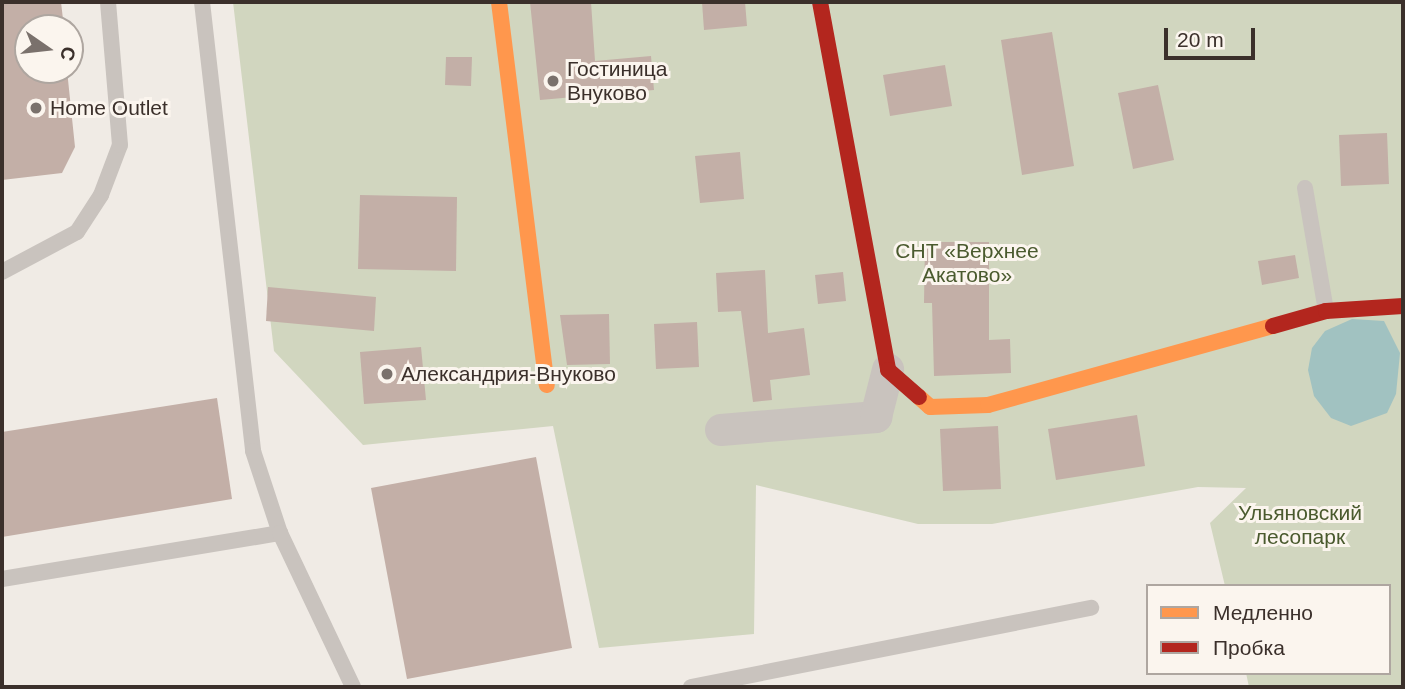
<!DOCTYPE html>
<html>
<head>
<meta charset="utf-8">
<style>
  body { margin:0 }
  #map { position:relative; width:1405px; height:689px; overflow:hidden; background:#f0ebe5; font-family:Arial,sans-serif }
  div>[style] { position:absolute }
  .green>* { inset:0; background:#d1d6bf }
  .water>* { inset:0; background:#a1c2c1 }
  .building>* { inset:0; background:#c3afa7 }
  .lane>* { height:16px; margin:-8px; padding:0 8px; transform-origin:8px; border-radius:8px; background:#c9c3be }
  .street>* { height:32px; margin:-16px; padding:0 16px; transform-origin:16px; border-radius:16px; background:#c9c3be }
  .slow>* { height:16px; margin:-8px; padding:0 8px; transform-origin:8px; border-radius:8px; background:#ff974d }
  .jam>* { height:16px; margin:-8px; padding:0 8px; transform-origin:8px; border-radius:8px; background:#b3261e }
  .dots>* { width:19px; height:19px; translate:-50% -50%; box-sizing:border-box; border:4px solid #fbf5ee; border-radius:50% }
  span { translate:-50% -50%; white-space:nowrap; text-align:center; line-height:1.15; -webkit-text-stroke:6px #fbf5ee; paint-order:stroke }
  .poi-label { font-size:21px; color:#3b302b }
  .left { translate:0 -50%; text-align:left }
  .park-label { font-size:21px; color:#4a5a2e }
  .frame { position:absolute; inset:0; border:4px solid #3b302b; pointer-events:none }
  .legend { position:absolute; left:1146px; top:584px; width:245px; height:91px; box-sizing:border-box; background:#fbf5ee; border:2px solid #aea6a0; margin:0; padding:9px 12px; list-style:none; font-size:21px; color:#3b302b }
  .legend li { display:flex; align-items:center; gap:14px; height:35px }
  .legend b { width:35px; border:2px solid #aea6a0 }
  .north { position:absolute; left:14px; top:14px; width:70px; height:70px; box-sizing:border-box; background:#fbf5ee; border:2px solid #aea6a0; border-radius:50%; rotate:104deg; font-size:19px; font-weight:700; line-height:28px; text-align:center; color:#3b302b }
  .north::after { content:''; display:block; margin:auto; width:24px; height:32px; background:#7a716c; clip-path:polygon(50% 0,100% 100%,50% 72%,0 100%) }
  .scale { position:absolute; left:1164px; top:28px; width:91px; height:32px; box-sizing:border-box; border:4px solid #3b302b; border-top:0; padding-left:9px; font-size:21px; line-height:24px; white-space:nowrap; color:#3b302b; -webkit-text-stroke:5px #fbf5ee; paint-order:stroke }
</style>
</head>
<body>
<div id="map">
  <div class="green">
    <i style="clip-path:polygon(233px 2px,1403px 2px,1403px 687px,1249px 687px,1246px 673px,1389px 673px,1389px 586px,1225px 586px,1210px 523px,1246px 488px,1198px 487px,992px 524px,918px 524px,756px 485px,754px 634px,599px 648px,553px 426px,363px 445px,274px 351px)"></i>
  </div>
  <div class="water">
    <i style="clip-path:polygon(1352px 319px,1384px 321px,1400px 353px,1396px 394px,1387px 413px,1351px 426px,1331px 418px,1314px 396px,1308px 370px,1312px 348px,1325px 331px)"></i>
  </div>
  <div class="building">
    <i style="clip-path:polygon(2px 2px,61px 2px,64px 28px,28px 28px,28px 70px,67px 70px,75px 147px,62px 173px,2px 180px)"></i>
    <i style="clip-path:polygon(530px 2px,591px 2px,595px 61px,651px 56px,654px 90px,540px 100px)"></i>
    <i style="clip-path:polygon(702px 2px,745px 2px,747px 26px,704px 30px)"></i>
    <i style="clip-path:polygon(1052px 32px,1074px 166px,1022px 175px,1001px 40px)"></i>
    <i style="clip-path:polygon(446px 57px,472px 57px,471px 86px,445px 85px)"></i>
    <i style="clip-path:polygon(945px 65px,952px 106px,890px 116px,883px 75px)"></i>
    <i style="clip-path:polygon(1158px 85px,1174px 160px,1133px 169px,1118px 93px)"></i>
    <i style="clip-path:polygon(1387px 133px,1389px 184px,1341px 186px,1339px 135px)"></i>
    <i style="clip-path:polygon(740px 152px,744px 199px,700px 203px,695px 156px)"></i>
    <i style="clip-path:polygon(360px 195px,457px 197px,456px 271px,358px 269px)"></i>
    <i style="clip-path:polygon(925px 242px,989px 242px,989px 340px,1010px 339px,1011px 373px,934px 376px,932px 303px,924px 303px)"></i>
    <i style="clip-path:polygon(1295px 255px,1299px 278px,1262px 285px,1258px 261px)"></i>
    <i style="clip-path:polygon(765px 270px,768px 333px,804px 328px,810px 375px,770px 380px,772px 400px,753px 402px,741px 311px,718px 312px,716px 273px)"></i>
    <i style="clip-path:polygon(843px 272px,846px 301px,818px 304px,815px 275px)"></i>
    <i style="clip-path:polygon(268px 287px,376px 297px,374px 331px,266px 321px)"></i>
    <i style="clip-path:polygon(609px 314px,610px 364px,567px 365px,560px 315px)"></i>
    <i style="clip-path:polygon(697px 322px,699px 367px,656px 369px,654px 324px)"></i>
    <i style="clip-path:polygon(421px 347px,426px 400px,364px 404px,360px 352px)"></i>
    <i style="clip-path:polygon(217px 398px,232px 499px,2px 537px,2px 432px)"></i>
    <i style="clip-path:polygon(1137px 415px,1145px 466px,1056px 480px,1048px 429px)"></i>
    <i style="clip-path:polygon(998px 426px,1001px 489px,943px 491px,940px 429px)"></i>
    <i style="clip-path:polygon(536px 457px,572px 648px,407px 679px,371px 488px)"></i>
  </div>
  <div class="lane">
    <i style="left:202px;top:2px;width:452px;rotate:83.5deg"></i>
    <i style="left:253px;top:451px;width:86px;rotate:71.8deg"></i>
    <i style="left:1305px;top:188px;width:125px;rotate:80.3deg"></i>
    <i style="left:2px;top:272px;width:85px;rotate:-28.1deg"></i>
    <i style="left:77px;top:232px;width:44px;rotate:-57deg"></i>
    <i style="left:101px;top:195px;width:53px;rotate:-69.2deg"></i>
    <i style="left:120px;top:145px;width:144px;rotate:-94.8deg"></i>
    <i style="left:2px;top:579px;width:282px;rotate:-9.4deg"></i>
    <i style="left:280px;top:533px;width:170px;rotate:64.6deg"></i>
    <i style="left:691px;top:687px;width:408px;rotate:-11.2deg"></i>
  </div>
  <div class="street">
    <i style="left:721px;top:430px;width:156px;rotate:-4.8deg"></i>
    <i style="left:876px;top:417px;width:49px;rotate:-75.7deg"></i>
  </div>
  <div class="slow">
    <i style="left:499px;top:2px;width:386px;rotate:82.9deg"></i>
    <i style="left:919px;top:397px;width:15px;rotate:42deg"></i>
    <i style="left:930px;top:407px;width:58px;rotate:-2deg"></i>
    <i style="left:988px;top:405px;width:296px;rotate:-15.5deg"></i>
  </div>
  <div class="jam">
    <i style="left:820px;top:2px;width:374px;rotate:79.5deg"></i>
    <i style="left:888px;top:370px;width:41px;rotate:41.1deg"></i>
    <i style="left:1273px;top:326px;width:55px;rotate:-15.8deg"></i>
    <i style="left:1326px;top:311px;width:77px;rotate:-3.7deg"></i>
  </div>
  <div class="dots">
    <i style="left:553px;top:81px;background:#7a716c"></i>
    <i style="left:36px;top:108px;background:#7a716c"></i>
    <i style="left:387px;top:374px;background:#7a716c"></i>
  </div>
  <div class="poi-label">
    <span class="left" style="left:567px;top:81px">Гостиница<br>Внуково</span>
    <span class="left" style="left:50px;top:108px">Home Outlet</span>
    <span class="left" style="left:401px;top:374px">Александрия-Внуково</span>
  </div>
  <div class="park-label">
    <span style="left:967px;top:263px">СНТ «Верхнее<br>Акатово»</span>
    <span style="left:1300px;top:525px">Ульяновский<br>лесопарк</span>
  </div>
  <div class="frame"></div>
  <ul class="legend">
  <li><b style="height:9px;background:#ff974d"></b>Медленно</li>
  <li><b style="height:9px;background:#b3261e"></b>Пробка</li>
  </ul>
  <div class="north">С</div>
  <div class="scale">20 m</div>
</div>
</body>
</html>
